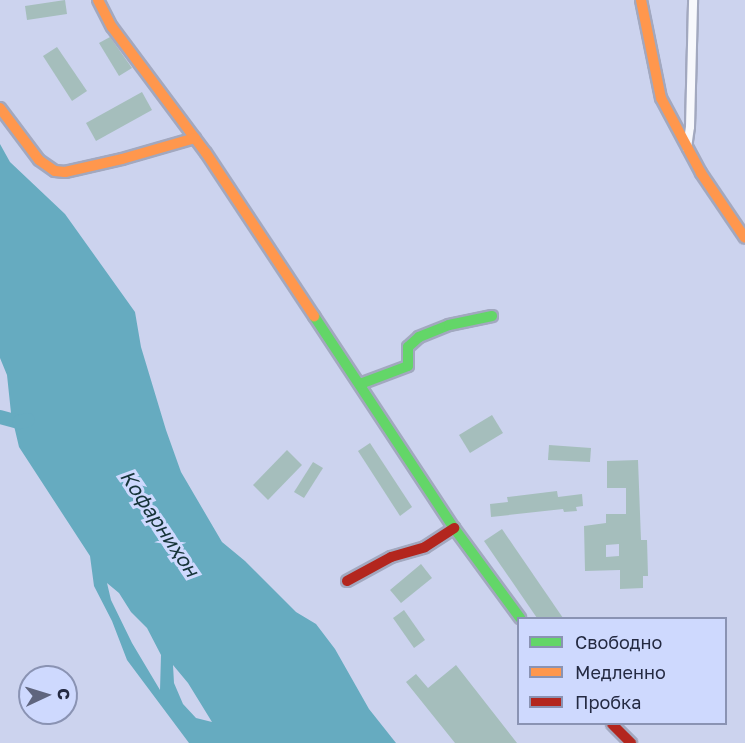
<!DOCTYPE html>
<html>
<head>
<meta charset="utf-8">
<style>
  body { margin:0 }
  #map { position:relative; width:745px; height:743px; overflow:hidden; background:#ccd3ee; font-family:"Golos Text",sans-serif }
  div>[style] { position:absolute }
  .water>* { inset:0; background:#66abc0 }
  .river>* { height:14px; margin:-7px; padding:0 7px; transform-origin:7px; border-radius:7px; background:#66abc0 }
  .building>* { inset:0; background:#a5bebc }
  .roads { filter:drop-shadow(2px 0 #a2a8bf) drop-shadow(-2px 0 #a2a8bf) drop-shadow(0 2px #a2a8bf) drop-shadow(0 -2px #a2a8bf) }
  .street>* { height:8px; margin:-4px; padding:0 4px; transform-origin:4px; border-radius:4px; background:#f7f8fc }
  .fast>* { height:10px; margin:-5px; padding:0 5px; transform-origin:5px; border-radius:5px; background:#63d668 }
  .slow>* { height:10px; margin:-5px; padding:0 5px; transform-origin:5px; border-radius:5px; background:#ff974d }
  .jam>* { height:10px; margin:-5px; padding:0 5px; transform-origin:5px; border-radius:5px; background:#b3261e }
  span { translate:-50% -50%; white-space:nowrap; text-align:center; line-height:1.15; -webkit-text-stroke:6px #ced9fe; paint-order:stroke }
  .water-label { font-size:20px; color:#163439; font-style:italic }
  .legend { position:absolute; left:517px; top:617px; width:210px; height:108px; box-sizing:border-box; background:#ced9fe; border:2px solid #8a93b3; margin:0; padding:8px 10px; list-style:none; font-size:18px; color:#242a42 }
  .legend li { display:flex; align-items:center; gap:12px; height:30px }
  .legend b { width:30px; border:2px solid #8a93b3 }
  .north { position:absolute; left:18px; top:665px; width:60px; height:60px; box-sizing:border-box; background:#ced9fe; border:2px solid #8a93b3; border-radius:50%; rotate:86deg; font-size:16px; font-weight:700; line-height:24px; text-align:center; color:#242a42 }
  .north::after { content:''; display:block; margin:auto; width:21px; height:27px; background:#5f657e; clip-path:polygon(50% 0,100% 100%,50% 72%,0 100%) }
</style>
</head>
<body>
<div id="map">
  <div class="water">
    <i style="clip-path:polygon(evenodd,0 144px,10px 162px,65px 214px,135px 312px,141px 347px,166px 430px,181px 472px,222px 542px,245px 561px,296px 612px,316px 624px,335px 649px,369px 709px,396px 743px,189px 743px,127px 660px,112px 621px,94px 586px,90px 556px,19px 447px,11px 413px,7px 375px,0 358px,0 144px,107px 583px,119px 593px,131px 612px,147px 628px,161px 655px,160px 690px,132px 643px,111px 600px,107px 583px,0 144px,173px 665px,188px 683px,212px 722px,196px 718px,183px 704px,174px 683px,173px 665px)"></i>
  </div>
  <div class="river">
    <i style="left:0;top:417px;width:20px;rotate:15deg"></i>
    <i style="left:19px;top:422px;width:9px;rotate:-13deg"></i>
  </div>
  <div class="building">
    <i style="clip-path:polygon(65px 0,67px 14px,27px 20px,25px 6px)"></i>
    <i style="clip-path:polygon(110px 37px,132px 68px,119px 76px,99px 43px)"></i>
    <i style="clip-path:polygon(57px 47px,87px 91px,72px 101px,43px 56px)"></i>
    <i style="clip-path:polygon(142px 92px,152px 110px,96px 141px,86px 123px)"></i>
    <i style="clip-path:polygon(492px 415px,503px 433px,470px 453px,459px 435px)"></i>
    <i style="clip-path:polygon(370px 443px,412px 507px,400px 516px,358px 451px)"></i>
    <i style="clip-path:polygon(549px 445px,591px 448px,590px 462px,548px 460px)"></i>
    <i style="clip-path:polygon(287px 450px,302px 465px,268px 500px,253px 485px)"></i>
    <i style="clip-path:polygon(evenodd,638px 460px,641px 540px,647px 540px,648px 576px,643px 576px,643px 588px,620px 589px,620px 570px,585px 571px,584px 526px,606px 523px,606px 514px,626px 514px,626px 488px,607px 488px,607px 461px,638px 460px,619px 544px,619px 556px,606px 557px,606px 545px,619px 544px)"></i>
    <i style="clip-path:polygon(313px 462px,323px 468px,304px 498px,294px 492px)"></i>
    <i style="clip-path:polygon(557px 491px,558px 497px,582px 494px,583px 506px,576px 507px,577px 511px,564px 512px,563px 509px,491px 517px,490px 504px,508px 502px,507px 497px)"></i>
    <i style="clip-path:polygon(502px 529px,563px 618px,537px 618px,484px 541px)"></i>
    <i style="clip-path:polygon(421px 564px,432px 578px,401px 603px,390px 590px)"></i>
    <i style="clip-path:polygon(404px 610px,425px 640px,414px 648px,393px 618px)"></i>
    <i style="clip-path:polygon(456px 665px,517px 743px,455px 743px,406px 682px,416px 674px,428px 688px)"></i>
  </div>
  <div class="roads">
    <div class="street">
      <i style="left:687px;top:148px;width:21px;rotate:-82deg"></i>
      <i style="left:690px;top:127px;width:127px;rotate:-88.6deg"></i>
    </div>
    <div class="fast">
      <i style="left:314px;top:316px;width:254px;rotate:56.6deg"></i>
      <i style="left:454px;top:528px;width:112px;rotate:53.7deg"></i>
      <i style="left:360px;top:384px;width:51px;rotate:-20.6deg"></i>
      <i style="left:408px;top:366px;width:19px;rotate:-90deg"></i>
      <i style="left:408px;top:347px;width:15px;rotate:-42deg"></i>
      <i style="left:419px;top:337px;width:32px;rotate:-22deg"></i>
      <i style="left:449px;top:325px;width:44px;rotate:-11.8deg"></i>
    </div>
    <div class="slow">
      <i style="left:98px;top:0;width:30px;rotate:63deg"></i>
      <i style="left:112px;top:27px;width:157px;rotate:53.3deg"></i>
      <i style="left:206px;top:153px;width:196px;rotate:56.5deg"></i>
      <i style="left:641px;top:0;width:100px;rotate:78.5deg"></i>
      <i style="left:661px;top:98px;width:85px;rotate:61.9deg"></i>
      <i style="left:701px;top:173px;width:78px;rotate:55.9deg"></i>
      <i style="left:0;top:108px;width:65px;rotate:53.1deg"></i>
      <i style="left:39px;top:160px;width:19px;rotate:35deg"></i>
      <i style="left:55px;top:171px;width:10px;rotate:6deg"></i>
      <i style="left:65px;top:172px;width:58px;rotate:-12.8deg"></i>
      <i style="left:122px;top:159px;width:76px;rotate:-16deg"></i>
    </div>
    <div class="jam">
      <i style="left:347px;top:581px;width:50px;rotate:-28.6deg"></i>
      <i style="left:391px;top:557px;width:35px;rotate:-16deg"></i>
      <i style="left:425px;top:547px;width:35px;rotate:-33deg"></i>
      <i style="left:612px;top:724px;width:27px;rotate:45deg"></i>
    </div>
  </div>
  <div class="water-label">
    <span style="left:160px;top:523px;rotate:56deg">Кофарниҳон</span>
  </div>
  <ul class="legend">
  <li><b style="height:8px;background:#63d668"></b>Свободно</li>
  <li><b style="height:8px;background:#ff974d"></b>Медленно</li>
  <li><b style="height:8px;background:#b3261e"></b>Пробка</li>
  </ul>
  <div class="north">С</div>
</div>
</body>
</html>
